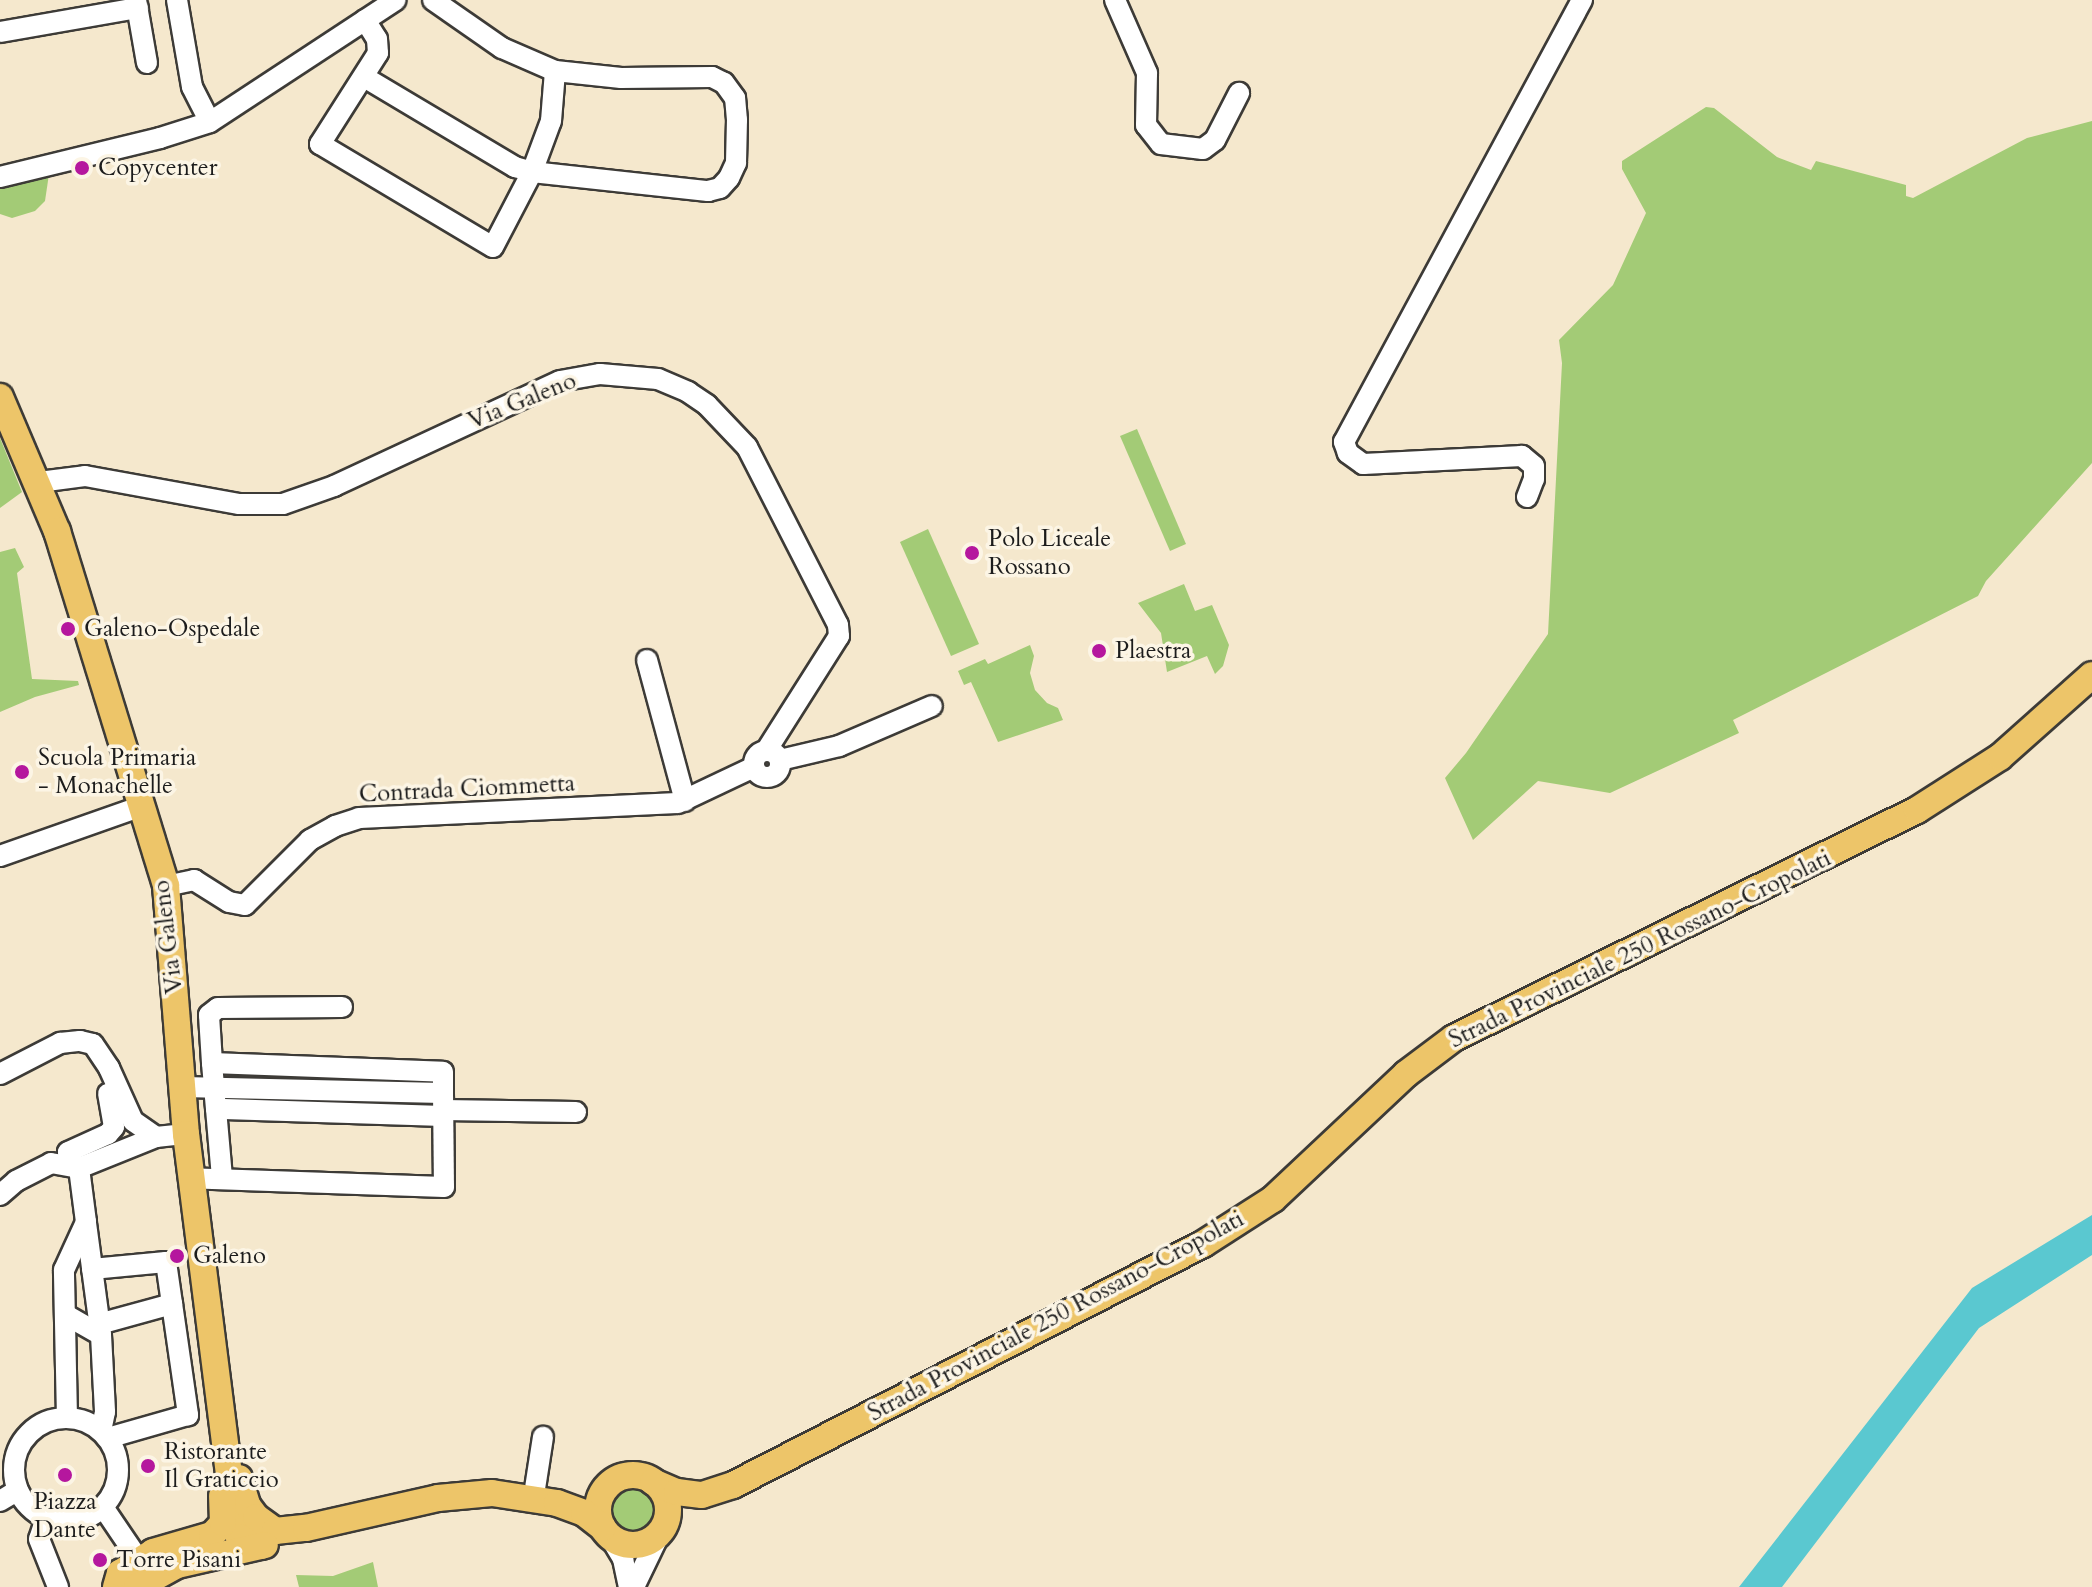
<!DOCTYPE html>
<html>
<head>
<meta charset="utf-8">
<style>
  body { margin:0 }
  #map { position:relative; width:2092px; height:1587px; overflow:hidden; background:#f5e8cd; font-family:Cardo,serif }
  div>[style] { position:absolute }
  .green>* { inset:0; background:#a3cb76 }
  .round { border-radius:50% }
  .water>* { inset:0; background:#5ac8d0 }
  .roads { filter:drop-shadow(2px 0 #3d3b37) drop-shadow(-2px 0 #3d3b37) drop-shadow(0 2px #3d3b37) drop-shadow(0 -2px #3d3b37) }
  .minor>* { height:20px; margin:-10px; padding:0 10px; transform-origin:10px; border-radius:10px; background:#fff }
  .minor>.ring { margin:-10px; padding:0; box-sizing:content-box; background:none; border:20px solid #fff; border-radius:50% }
  .major>* { height:26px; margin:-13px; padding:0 13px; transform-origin:13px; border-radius:13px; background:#edc569 }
  .major>.ring { margin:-13px; padding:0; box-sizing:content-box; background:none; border:26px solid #edc569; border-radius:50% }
  .dots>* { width:22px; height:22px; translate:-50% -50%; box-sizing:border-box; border:4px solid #fcf5e5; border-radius:50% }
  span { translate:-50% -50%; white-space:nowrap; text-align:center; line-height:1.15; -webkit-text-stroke:7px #fcf5e5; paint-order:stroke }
  .poi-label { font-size:24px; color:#1c1c1c }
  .left { translate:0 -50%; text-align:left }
  .street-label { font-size:24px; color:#1c1c1c }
</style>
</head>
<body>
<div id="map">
  <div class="green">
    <i style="clip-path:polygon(1706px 107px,1714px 108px,1777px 157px,1811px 170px,1816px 161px,1906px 185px,1906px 196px,1913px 198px,2027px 138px,2092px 121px,2092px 463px,1986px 581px,1978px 596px,1733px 720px,1739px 733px,1610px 793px,1538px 781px,1473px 840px,1445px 778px,1466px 753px,1548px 634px,1562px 363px,1559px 340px,1613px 285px,1646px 213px,1622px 169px,1622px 161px)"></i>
    <i style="clip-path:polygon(49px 174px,45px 201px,35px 211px,12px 218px,0 214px,0 185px)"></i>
    <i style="clip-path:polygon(1137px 429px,1186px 544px,1170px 551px,1120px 436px)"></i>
    <i style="clip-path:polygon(0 438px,22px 492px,0 508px)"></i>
    <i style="clip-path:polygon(928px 529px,979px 644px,951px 656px,900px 542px)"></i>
    <i style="clip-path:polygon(15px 548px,24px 567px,17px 573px,32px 679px,78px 681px,79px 685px,35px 697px,0 712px,0 552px)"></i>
    <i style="clip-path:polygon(1184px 584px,1195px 611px,1212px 605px,1229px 645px,1223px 666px,1215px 674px,1207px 656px,1167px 672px,1161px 633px,1138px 603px)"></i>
    <i style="clip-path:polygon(1030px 645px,1034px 656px,1030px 673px,1035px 690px,1047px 703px,1058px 708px,1063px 720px,998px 742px,971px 682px,964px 685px,958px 671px,985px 659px,988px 664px)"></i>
    <i class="round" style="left:610px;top:1487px;width:46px;height:46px"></i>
    <i style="clip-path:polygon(373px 1562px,378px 1587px,299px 1587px,296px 1575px,333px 1576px)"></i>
  </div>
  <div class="water">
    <i style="clip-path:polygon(2092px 1215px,2092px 1255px,1979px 1328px,1782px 1587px,1739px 1587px,1972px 1288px)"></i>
  </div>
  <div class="roads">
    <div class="minor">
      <i style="left:136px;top:0;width:64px;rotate:80.1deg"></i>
      <i style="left:177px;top:0;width:88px;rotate:80.2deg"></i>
      <i style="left:192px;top:87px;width:39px;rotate:63deg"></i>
      <i style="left:1115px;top:0;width:80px;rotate:66.3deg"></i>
      <i style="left:1147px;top:73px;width:52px;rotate:91.1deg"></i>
      <i style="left:1146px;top:125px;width:24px;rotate:52deg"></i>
      <i style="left:1161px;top:144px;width:42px;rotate:6.8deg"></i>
      <i style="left:1203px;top:149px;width:15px;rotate:-37deg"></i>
      <i style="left:1215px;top:140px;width:53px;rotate:-62.9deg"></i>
      <i style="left:365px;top:20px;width:22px;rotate:58deg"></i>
      <i style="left:377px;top:39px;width:14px;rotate:86deg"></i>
      <i style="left:378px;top:53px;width:108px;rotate:122.5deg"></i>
      <i style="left:320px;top:144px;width:201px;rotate:30.8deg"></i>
      <i style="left:493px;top:247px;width:85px;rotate:-62.5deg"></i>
      <i style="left:532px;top:172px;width:54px;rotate:-69.6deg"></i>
      <i style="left:551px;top:121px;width:50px;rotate:-85.4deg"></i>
      <i style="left:0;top:32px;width:140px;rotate:-9.9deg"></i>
      <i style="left:364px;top:77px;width:176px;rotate:30.8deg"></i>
      <i style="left:515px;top:167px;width:18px;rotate:16deg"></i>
      <i style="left:532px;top:172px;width:177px;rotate:6.2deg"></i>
      <i style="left:708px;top:191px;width:12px;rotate:-14deg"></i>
      <i style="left:720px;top:188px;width:13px;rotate:-48deg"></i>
      <i style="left:729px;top:178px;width:17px;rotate:-65deg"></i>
      <i style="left:736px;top:163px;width:43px;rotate:-88.7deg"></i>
      <i style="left:737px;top:120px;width:22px;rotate:-95deg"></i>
      <i style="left:735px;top:98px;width:19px;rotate:-126deg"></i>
      <i style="left:724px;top:83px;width:13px;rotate:-153deg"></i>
      <i style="left:712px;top:77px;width:91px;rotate:179.4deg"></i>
      <i style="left:621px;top:78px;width:66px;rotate:-173.9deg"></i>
      <i style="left:555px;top:71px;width:58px;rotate:-156.5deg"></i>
      <i style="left:502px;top:48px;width:84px;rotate:-145.2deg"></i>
      <i style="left:0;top:177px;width:165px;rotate:-13.7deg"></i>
      <i style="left:160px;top:138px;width:52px;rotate:-17.7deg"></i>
      <i style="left:210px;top:122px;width:222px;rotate:-33.3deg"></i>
      <i style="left:39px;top:482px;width:46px;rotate:-7.4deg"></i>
      <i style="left:85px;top:476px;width:157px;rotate:10.3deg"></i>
      <i style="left:239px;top:504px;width:44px"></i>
      <i style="left:283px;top:504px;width:54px;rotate:-19.4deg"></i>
      <i style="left:334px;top:486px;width:249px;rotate:-24.9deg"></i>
      <i style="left:560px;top:381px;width:41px;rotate:-9.9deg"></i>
      <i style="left:600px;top:374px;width:58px;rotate:4.9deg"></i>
      <i style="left:658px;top:379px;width:33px;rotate:23deg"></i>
      <i style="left:688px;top:392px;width:23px;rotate:34deg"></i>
      <i style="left:707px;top:405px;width:58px;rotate:46.4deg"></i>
      <i style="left:747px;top:447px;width:200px;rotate:62.9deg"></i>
      <i style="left:838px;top:625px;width:11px;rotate:85deg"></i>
      <i style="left:839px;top:636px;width:136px;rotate:122.4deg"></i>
      <i style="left:1527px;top:497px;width:19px;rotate:-69deg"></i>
      <i style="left:1534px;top:479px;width:13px;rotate:-90deg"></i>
      <i style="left:1534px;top:466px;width:16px;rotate:-140deg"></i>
      <i style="left:1522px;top:456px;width:159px;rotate:177.1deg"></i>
      <i style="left:1363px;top:464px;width:19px;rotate:-144deg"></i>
      <i style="left:1348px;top:453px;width:12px;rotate:-110deg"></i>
      <i style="left:1344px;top:442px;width:502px;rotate:-61.7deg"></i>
      <i style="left:647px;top:660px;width:146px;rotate:74.9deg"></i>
      <i class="ring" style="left:754px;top:751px;width:6px;height:6px"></i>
      <i style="left:780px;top:760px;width:61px;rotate:-13.3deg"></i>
      <i style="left:839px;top:746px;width:101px;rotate:-23.3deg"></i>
      <i style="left:0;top:856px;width:151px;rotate:-19.4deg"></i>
      <i style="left:166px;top:886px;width:29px;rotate:-12deg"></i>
      <i style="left:194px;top:880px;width:41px;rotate:32.2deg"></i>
      <i style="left:229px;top:902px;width:16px;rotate:11deg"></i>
      <i style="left:245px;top:905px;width:92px;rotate:-45deg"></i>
      <i style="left:310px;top:840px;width:29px;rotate:-29deg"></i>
      <i style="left:335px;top:826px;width:25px;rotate:-18deg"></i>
      <i style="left:359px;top:818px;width:319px;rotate:-2.7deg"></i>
      <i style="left:678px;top:803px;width:84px;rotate:-25.3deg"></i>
      <i style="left:212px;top:1063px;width:48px;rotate:-93.6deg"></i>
      <i style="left:209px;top:1015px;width:11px;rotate:-38deg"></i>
      <i style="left:218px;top:1008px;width:124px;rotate:-0.5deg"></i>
      <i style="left:0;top:1074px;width:68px;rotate:-27.3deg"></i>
      <i style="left:60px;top:1043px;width:20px;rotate:-6deg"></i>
      <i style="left:80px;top:1041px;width:13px;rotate:13deg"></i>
      <i style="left:93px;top:1044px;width:29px;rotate:56deg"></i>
      <i style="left:109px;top:1068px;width:58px;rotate:65.6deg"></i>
      <i style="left:133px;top:1121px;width:28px;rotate:35deg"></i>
      <i style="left:182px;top:1087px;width:261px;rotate:1.3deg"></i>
      <i style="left:443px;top:1093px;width:94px;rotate:89.4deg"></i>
      <i style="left:444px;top:1187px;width:253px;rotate:-178deg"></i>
      <i style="left:216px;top:1109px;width:69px;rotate:85deg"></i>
      <i style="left:443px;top:1110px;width:133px;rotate:0.9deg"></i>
      <i style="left:443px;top:1116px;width:227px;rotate:-178.2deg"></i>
      <i style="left:216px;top:1109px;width:46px;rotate:-95deg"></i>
      <i style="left:212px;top:1063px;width:231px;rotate:2.2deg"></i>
      <i style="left:443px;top:1072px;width:21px;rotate:90deg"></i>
      <i style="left:79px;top:1168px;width:13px;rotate:-138deg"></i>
      <i style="left:69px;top:1159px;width:7px;rotate:-98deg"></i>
      <i style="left:68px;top:1152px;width:44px;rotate:-24.2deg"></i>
      <i style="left:108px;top:1134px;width:9px;rotate:-49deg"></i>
      <i style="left:114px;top:1127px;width:34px;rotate:-100deg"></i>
      <i style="left:0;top:1195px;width:21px;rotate:-41deg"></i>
      <i style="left:16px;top:1181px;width:39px;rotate:-27deg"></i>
      <i style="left:51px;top:1163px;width:28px;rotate:10deg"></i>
      <i style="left:79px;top:1168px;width:83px;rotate:-21.9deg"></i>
      <i style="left:156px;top:1137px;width:30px;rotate:-6deg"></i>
      <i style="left:86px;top:1223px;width:113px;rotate:82.4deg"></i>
      <i style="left:92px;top:1269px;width:74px;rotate:-5.4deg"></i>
      <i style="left:166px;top:1262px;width:155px;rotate:81.8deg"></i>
      <i style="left:188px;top:1415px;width:84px;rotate:164.1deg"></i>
      <i style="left:66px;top:1315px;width:40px;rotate:29.7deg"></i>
      <i style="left:101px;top:1335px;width:77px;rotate:87deg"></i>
      <i style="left:105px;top:1412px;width:19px;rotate:102deg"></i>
      <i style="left:99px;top:1324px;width:76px;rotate:-15.3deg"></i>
      <i style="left:67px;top:1418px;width:148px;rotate:-91.2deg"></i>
      <i style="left:64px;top:1270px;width:53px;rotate:-65.4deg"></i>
      <i style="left:86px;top:1222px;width:54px;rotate:-97.4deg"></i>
      <i class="ring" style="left:14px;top:1418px;width:84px;height:84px"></i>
      <i style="left:534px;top:1495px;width:59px;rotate:-81.2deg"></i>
      <i style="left:0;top:1501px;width:21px;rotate:-31deg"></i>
      <i style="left:103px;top:1507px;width:75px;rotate:55.9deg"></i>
      <i style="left:46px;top:1518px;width:22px;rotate:108deg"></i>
      <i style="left:39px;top:1539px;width:52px;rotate:68.4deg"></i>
      <i style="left:610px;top:1537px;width:26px;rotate:59deg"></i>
      <i style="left:623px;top:1559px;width:29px;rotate:78deg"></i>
      <i style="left:634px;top:1587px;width:60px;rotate:-64.3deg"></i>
    </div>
    <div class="major">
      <i style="left:0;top:397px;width:146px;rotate:67deg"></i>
      <i style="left:57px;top:531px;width:371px;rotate:72.9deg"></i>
      <i style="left:166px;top:886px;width:249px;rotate:85.4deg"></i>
      <i style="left:186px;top:1134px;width:393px;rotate:82.8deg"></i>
      <i style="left:235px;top:1524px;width:14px;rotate:73deg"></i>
      <i style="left:239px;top:1537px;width:24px;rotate:22deg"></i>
      <i class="ring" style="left:598px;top:1475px;width:44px;height:44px"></i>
      <i style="left:239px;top:1478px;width:28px;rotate:73deg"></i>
      <i style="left:247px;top:1505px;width:15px;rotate:53deg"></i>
      <i style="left:256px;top:1517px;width:24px;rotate:36deg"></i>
      <i style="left:275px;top:1531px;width:31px;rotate:-6deg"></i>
      <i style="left:306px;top:1528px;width:135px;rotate:-12.8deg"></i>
      <i style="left:438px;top:1498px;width:54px;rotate:-5.3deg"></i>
      <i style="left:492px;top:1493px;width:66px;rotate:8.7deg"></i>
      <i style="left:557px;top:1503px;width:29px;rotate:20deg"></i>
      <i style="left:584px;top:1513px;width:24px;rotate:38deg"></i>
      <i style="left:653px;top:1482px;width:26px;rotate:23deg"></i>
      <i style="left:677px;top:1492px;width:25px;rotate:7deg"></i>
      <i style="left:702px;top:1495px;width:33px;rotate:-18deg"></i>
      <i style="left:733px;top:1485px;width:528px;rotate:-27.15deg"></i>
      <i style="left:1203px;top:1244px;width:83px;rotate:-32.7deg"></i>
      <i style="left:1273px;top:1199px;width:183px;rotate:-43.2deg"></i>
      <i style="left:1406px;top:1074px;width:60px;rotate:-36.9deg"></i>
      <i style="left:1454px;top:1038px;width:516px;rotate:-26.22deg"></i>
      <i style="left:1917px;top:810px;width:98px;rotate:-32.6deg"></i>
      <i style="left:2000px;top:757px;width:123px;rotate:-41.7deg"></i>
      <i style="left:116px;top:1587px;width:15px;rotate:-74deg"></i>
      <i style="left:120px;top:1573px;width:39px;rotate:-32deg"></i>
      <i style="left:153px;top:1552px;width:61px;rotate:-16.1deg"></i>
      <i style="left:212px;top:1535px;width:16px;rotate:-47deg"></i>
      <i style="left:223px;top:1523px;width:27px;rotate:-92deg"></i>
      <i style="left:137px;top:1587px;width:46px;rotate:-28.8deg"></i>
      <i style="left:177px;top:1565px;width:90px;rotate:-12.8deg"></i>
    </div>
  </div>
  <div class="dots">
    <i style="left:82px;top:168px;background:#b5179e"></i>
    <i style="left:972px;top:553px;background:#b5179e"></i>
    <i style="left:68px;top:629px;background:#b5179e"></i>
    <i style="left:1099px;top:651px;background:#b5179e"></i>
    <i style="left:22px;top:772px;background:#b5179e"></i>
    <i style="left:177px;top:1256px;background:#b5179e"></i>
    <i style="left:148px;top:1466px;background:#b5179e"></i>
    <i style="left:65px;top:1475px;background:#b5179e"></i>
    <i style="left:100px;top:1560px;background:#b5179e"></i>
  </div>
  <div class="poi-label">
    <span class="left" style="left:98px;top:168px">Copycenter</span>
    <span class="left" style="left:988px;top:553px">Polo Liceale<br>Rossano</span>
    <span class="left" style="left:84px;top:629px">Galeno-Ospedale</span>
    <span class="left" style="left:1115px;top:651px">Plaestra</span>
    <span class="left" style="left:38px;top:772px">Scuola Primaria<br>- Monachelle</span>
    <span class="left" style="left:193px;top:1256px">Galeno</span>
    <span class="left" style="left:164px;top:1466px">Ristorante<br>Il Graticcio</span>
    <span style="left:65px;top:1516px">Piazza<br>Dante</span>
    <span class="left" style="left:116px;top:1560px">Torre Pisani</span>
  </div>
  <div class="street-label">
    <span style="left:522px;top:401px;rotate:-22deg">Via Galeno</span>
    <span style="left:467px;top:789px;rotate:-3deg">Contrada Ciommetta</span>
    <span style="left:168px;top:937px;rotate:-97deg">Via Galeno</span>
    <span style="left:1640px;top:949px;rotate:-26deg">Strada Provinciale 250 Rossano-Cropolati</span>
    <span style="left:1056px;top:1316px;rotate:-28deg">Strada Provinciale 250 Rossano-Cropolati</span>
  </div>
</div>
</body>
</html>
